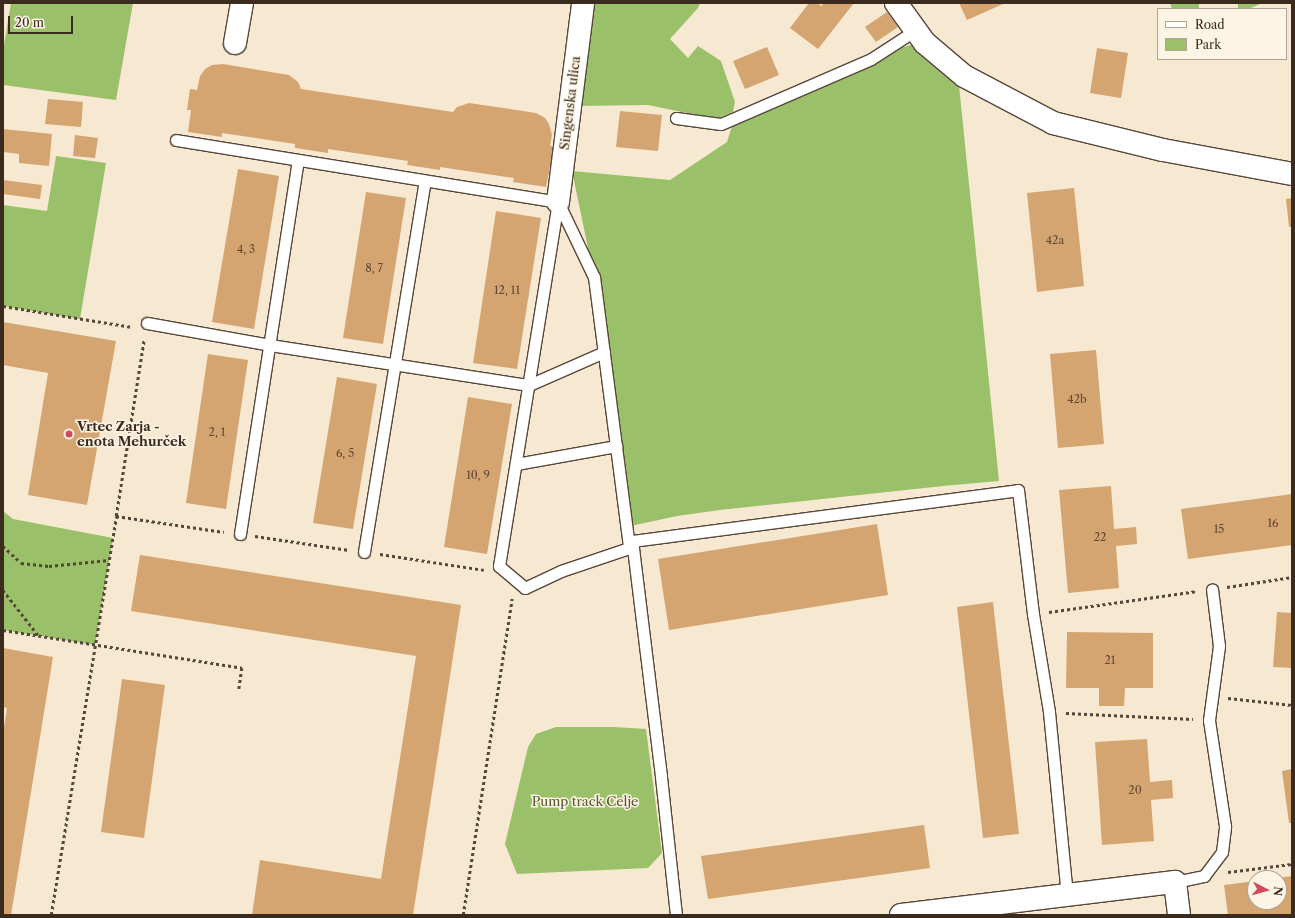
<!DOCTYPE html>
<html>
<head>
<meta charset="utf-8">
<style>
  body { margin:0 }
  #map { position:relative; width:1295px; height:918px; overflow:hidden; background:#f7e8d1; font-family:"Libre Caslon Text",serif }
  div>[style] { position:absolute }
  .green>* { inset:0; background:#9bc06a }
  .building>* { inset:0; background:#d5a571 }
  .path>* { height:2.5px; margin-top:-1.25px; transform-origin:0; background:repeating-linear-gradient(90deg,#574639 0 3px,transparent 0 6px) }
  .roads { filter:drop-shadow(1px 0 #574639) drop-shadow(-1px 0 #574639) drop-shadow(0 1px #574639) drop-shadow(0 -1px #574639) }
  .lane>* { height:11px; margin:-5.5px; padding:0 5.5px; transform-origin:5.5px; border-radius:5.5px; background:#fff }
  .street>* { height:22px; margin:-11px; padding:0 11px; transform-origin:11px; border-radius:11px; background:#fff }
  .dots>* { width:11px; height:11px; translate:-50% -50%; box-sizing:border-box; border:2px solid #fcf5e5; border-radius:50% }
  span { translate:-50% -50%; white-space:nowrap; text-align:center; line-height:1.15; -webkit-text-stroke:3px #fcf5e5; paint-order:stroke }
  .number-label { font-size:11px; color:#624933 }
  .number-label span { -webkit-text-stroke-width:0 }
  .street-label { font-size:13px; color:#3b2a1e }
  .poi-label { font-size:13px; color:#3b2a1e; font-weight:700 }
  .left { translate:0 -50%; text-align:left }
  .park-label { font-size:13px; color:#585735 }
  .frame { position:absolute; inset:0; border:4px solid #3b2a1e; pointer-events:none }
  .legend { position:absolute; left:1157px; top:8px; width:130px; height:52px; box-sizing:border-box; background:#fcf5e5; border:1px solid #afa495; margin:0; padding:5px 7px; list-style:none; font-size:12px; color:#3b2a1e }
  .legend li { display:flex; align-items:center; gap:8px; height:20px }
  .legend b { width:20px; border:1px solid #afa495 }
  .north { position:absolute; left:1247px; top:870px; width:40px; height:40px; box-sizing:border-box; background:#fcf5e5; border:1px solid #afa495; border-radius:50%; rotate:96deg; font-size:11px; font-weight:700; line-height:16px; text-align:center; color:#3b2a1e }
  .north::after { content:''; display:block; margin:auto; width:14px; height:18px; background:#d1495b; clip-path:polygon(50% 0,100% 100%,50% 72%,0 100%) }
  .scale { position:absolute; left:8px; top:16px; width:65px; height:18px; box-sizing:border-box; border:2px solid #3b2a1e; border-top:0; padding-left:5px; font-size:12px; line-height:14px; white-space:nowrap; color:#3b2a1e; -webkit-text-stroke:3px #fcf5e5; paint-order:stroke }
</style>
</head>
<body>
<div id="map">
  <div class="green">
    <i style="clip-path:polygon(11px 3px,133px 3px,116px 100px,3px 85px,3px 51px)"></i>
    <i style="clip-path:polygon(589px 3px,700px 3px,698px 8px,670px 39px,688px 58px,698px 46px,721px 61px,735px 102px,733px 112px,716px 119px,648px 105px,577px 106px)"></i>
    <i style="clip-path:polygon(1170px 3px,1199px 3px,1199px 9px,1172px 9px)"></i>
    <i style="clip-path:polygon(1238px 3px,1263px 3px,1248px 9px,1238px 8px)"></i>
    <i style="clip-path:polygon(911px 45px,920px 50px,959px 85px,999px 481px,943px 486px,720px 510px,677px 516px,626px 527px,594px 277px,572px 171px,670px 180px,727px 142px,732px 126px,841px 79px,897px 49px)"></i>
    <i style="clip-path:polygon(56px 156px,106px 163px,80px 319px,3px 306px,3px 205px,47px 211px)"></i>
    <i style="clip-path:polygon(3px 511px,13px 519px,113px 538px,95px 645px,3px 630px)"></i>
    <i style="clip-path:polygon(556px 727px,614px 727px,646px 729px,662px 853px,648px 868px,517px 874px,505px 844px,528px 747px,536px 734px)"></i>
  </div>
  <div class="building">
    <i style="clip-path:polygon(809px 3px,818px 3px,821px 6px,824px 3px,854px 3px,818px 49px,790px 28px)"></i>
    <i style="clip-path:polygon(959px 3px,1003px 3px,1003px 4px,967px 20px)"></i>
    <i style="clip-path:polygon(887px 12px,898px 27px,876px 42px,865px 27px)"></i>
    <i style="clip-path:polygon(767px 47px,779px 75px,745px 89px,733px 61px)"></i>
    <i style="clip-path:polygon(1097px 48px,1128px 53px,1121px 98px,1090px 93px)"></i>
    <i style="clip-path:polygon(223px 64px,289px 75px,298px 82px,301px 89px,453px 112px,457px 107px,469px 103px,536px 113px,545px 118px,549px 124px,552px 135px,550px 146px,555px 147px,553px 166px,550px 166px,546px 187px,513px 182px,514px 178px,440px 167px,440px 170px,407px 165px,408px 161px,328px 149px,328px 153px,295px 148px,295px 144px,222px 133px,222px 137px,188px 132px,191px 110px,187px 110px,190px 89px,197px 90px,200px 76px,205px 69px,212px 65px)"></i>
    <i style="clip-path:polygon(48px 99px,83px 102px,81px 127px,45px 124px)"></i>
    <i style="clip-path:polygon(620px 111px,662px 115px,658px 151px,616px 147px)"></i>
    <i style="clip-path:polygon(3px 129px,52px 134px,49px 166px,19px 163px,19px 154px,3px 152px)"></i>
    <i style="clip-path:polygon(75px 135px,98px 138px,95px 158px,73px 156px)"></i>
    <i style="clip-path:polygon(238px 169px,279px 176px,254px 329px,212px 322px)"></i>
    <i style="clip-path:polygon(3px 180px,42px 185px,40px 199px,3px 194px)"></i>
    <i style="clip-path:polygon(1074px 188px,1084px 286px,1037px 292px,1027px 193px)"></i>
    <i style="clip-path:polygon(366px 192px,406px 198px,383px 344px,343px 338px)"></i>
    <i style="clip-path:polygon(1292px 198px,1292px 227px,1289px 227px,1286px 199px)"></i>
    <i style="clip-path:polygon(496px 211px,541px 218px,517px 369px,473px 363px)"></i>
    <i style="clip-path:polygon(3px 322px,116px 341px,87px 505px,28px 495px,48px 373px,3px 365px)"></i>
    <i style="clip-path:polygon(1096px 350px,1104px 444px,1058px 448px,1050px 354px)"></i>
    <i style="clip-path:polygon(208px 354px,248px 360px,226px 509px,186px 503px)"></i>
    <i style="clip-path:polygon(337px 377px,377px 384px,353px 529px,313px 523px)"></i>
    <i style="clip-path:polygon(468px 397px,512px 404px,487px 554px,444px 547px)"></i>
    <i style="clip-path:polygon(1111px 486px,1114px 529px,1136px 527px,1137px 544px,1116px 546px,1119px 588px,1068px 593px,1059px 490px)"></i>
    <i style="clip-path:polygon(1292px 494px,1292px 545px,1188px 559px,1181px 509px)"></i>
    <i style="clip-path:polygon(877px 524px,888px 595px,669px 630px,658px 559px)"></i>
    <i style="clip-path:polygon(140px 555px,461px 605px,413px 915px,252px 915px,260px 860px,381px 879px,416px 656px,131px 611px)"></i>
    <i style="clip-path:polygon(993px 602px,1019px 834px,983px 838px,957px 607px)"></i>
    <i style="clip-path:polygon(1277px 612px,1292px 613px,1292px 668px,1273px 667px)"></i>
    <i style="clip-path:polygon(1067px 632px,1153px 633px,1153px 688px,1125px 688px,1124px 706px,1099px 706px,1099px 688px,1066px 688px)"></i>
    <i style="clip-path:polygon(3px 648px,53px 657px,11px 915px,3px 915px,3px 734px,7px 708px,3px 707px)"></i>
    <i style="clip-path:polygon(122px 679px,165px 685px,144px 838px,101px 832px)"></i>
    <i style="clip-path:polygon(1147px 739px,1150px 782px,1172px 780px,1173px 798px,1151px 800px,1154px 841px,1102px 845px,1095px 742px)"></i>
    <i style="clip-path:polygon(1292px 769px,1292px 823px,1289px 823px,1282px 771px)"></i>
    <i style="clip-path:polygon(924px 825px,930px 868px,708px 899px,701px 856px)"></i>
    <i style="clip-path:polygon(1292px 876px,1292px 915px,1228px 915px,1224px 885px,1255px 881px,1255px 902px,1279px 902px,1279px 878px)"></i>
  </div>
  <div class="path">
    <i style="left:3px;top:306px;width:131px;rotate:9.2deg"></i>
    <i style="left:116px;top:516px;width:179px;rotate:-81deg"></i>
    <i style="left:255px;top:536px;width:95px;rotate:8.5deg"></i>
    <i style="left:3px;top:546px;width:25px;rotate:43deg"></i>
    <i style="left:21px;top:563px;width:28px;rotate:6deg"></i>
    <i style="left:49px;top:566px;width:60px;rotate:-5.7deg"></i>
    <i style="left:380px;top:554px;width:105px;rotate:8.7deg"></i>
    <i style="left:1227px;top:587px;width:66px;rotate:-8.7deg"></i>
    <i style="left:3px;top:590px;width:57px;rotate:52.1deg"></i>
    <i style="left:1049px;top:612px;width:148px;rotate:-8.1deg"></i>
    <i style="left:3px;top:630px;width:242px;rotate:9deg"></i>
    <i style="left:242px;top:668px;width:21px;rotate:98deg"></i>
    <i style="left:1228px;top:698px;width:64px;rotate:6.2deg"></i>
    <i style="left:1066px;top:713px;width:127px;rotate:2.7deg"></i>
    <i style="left:1228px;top:872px;width:64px;rotate:-7.1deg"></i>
    <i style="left:51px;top:915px;width:404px;rotate:-80.7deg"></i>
    <i style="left:116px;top:516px;width:109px;rotate:8.4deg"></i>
    <i style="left:463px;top:915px;width:320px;rotate:-81.2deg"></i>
  </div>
  <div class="roads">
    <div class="lane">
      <i style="left:676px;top:118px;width:45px;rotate:7.6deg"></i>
      <i style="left:721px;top:124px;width:163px;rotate:-23.4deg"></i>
      <i style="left:871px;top:59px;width:54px;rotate:-32.8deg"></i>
      <i style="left:176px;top:140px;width:387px;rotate:9.2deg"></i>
      <i style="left:558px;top:202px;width:83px;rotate:64.4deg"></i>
      <i style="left:594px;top:277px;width:273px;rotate:82.6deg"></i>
      <i style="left:629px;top:548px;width:72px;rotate:161.3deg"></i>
      <i style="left:561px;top:571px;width:40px;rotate:155deg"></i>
      <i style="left:525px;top:588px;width:34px;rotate:-140deg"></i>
      <i style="left:499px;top:566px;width:369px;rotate:-80.8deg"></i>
      <i style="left:147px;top:323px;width:125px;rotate:10.1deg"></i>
      <i style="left:270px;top:345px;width:262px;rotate:8.8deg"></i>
      <i style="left:529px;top:385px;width:82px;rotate:-23.7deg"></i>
      <i style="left:516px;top:464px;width:102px;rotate:-10.2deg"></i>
      <i style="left:240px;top:534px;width:378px;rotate:-81.2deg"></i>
      <i style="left:364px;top:552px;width:376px;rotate:-80.7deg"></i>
      <i style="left:1175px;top:882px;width:30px;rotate:-12deg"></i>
      <i style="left:1204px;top:876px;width:30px;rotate:-53deg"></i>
      <i style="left:1222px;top:852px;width:26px;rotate:-83deg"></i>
      <i style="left:1225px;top:826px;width:107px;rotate:-98.6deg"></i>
      <i style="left:1209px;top:720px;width:75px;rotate:-82.3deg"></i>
      <i style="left:1219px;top:646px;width:57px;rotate:-97deg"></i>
      <i style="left:676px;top:915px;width:140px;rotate:-96.2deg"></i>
      <i style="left:661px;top:776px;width:237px;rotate:-97deg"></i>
      <i style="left:632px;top:541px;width:389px;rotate:-7.5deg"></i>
      <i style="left:1018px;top:490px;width:125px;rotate:83.1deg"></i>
      <i style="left:1033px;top:614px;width:99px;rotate:80.7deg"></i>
      <i style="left:1049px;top:712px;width:184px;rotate:84.4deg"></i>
    </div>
    <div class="street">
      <i style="left:896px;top:3px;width:49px;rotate:54.1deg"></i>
      <i style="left:925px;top:43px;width:51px;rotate:40.2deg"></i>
      <i style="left:964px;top:76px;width:101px;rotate:27.8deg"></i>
      <i style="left:1053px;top:123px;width:113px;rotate:13.8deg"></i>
      <i style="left:1163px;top:150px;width:131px;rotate:10.5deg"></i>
      <i style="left:235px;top:43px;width:41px;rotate:-80.1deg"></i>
      <i style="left:558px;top:202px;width:201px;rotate:-82.8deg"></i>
      <i style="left:901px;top:915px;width:276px;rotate:-6.9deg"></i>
      <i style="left:1175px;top:882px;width:33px;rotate:83deg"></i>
    </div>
  </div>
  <div class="dots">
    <i style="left:69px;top:434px;background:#d1495b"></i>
  </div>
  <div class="number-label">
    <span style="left:1055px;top:240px">42a</span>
    <span style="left:246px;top:249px">4, 3</span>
    <span style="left:374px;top:268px">8, 7</span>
    <span style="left:507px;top:290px">12, 11</span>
    <span style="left:1077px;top:399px">42b</span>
    <span style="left:217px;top:432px">2, 1</span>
    <span style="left:345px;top:453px">6, 5</span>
    <span style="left:478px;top:475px">10, 9</span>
    <span style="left:1273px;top:523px">16</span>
    <span style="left:1219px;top:529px">15</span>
    <span style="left:1100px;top:537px">22</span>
    <span style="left:1110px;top:660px">21</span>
    <span style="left:1135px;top:790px">20</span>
  </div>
  <div class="street-label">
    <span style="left:570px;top:103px;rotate:-83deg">Singenska ulica</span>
  </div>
  <div class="poi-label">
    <span class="left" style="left:77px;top:434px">Vrtec Zarja -<br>enota Mehurček</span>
  </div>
  <div class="park-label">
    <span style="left:585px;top:801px">Pump track Celje</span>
  </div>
  <div class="frame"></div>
  <ul class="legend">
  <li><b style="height:5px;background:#fff"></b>Road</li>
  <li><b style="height:11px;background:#9bc06a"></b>Park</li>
  </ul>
  <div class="north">N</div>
  <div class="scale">20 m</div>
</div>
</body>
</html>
